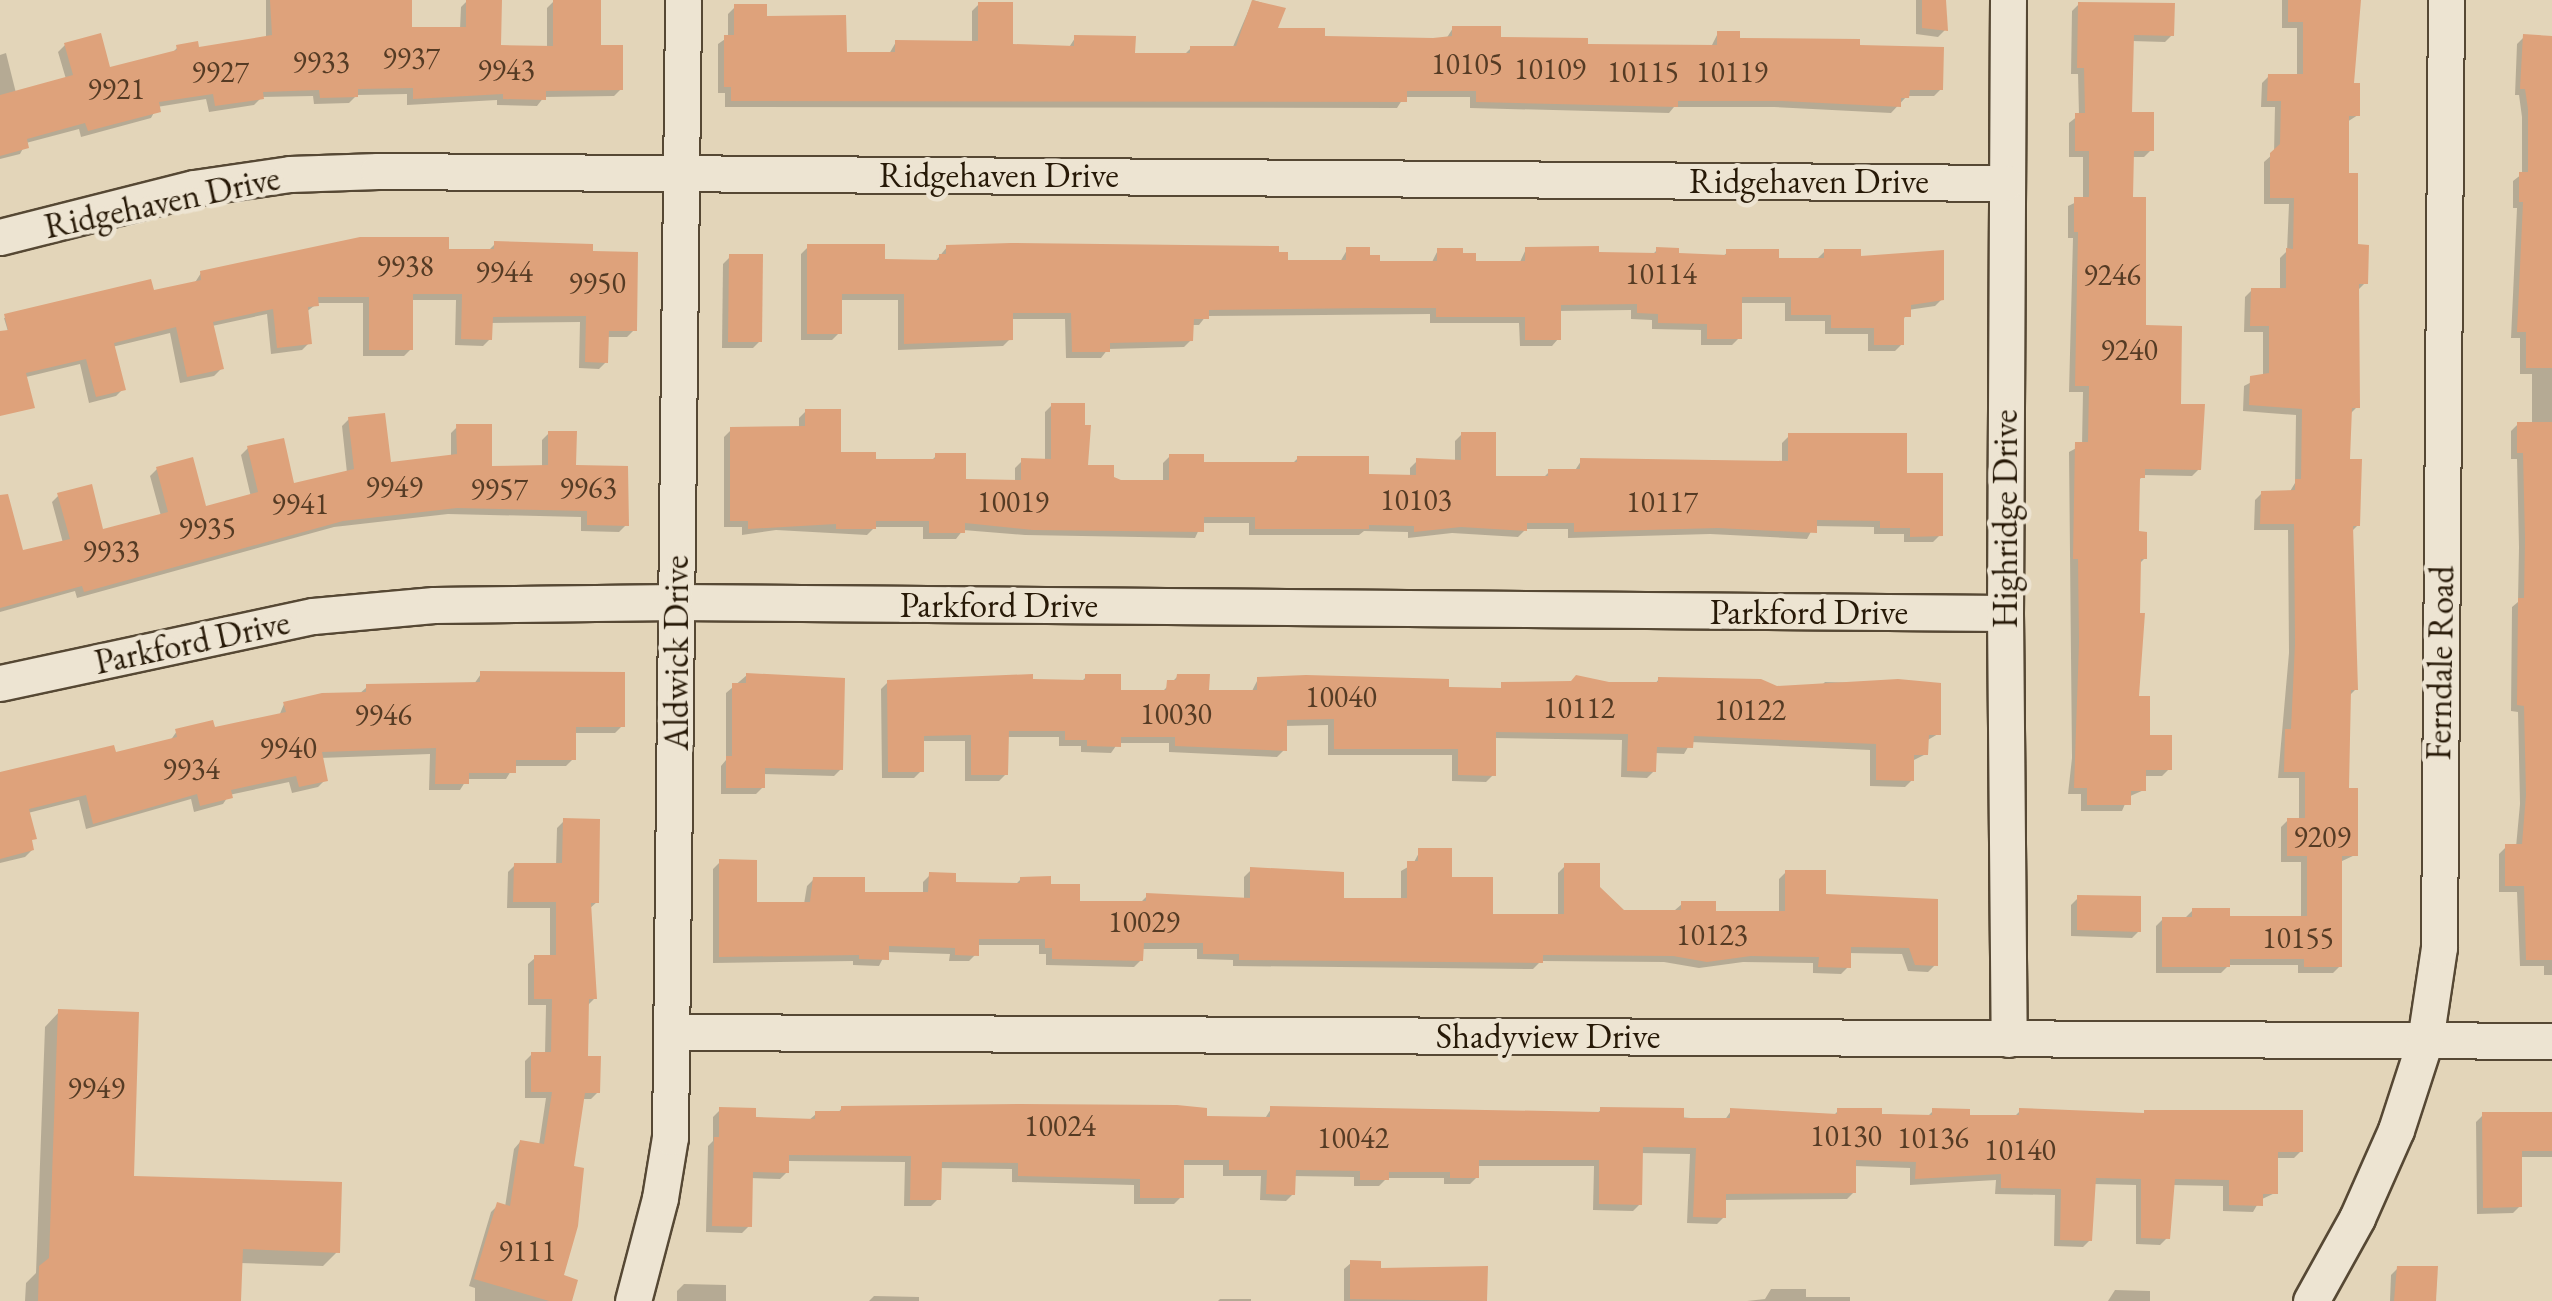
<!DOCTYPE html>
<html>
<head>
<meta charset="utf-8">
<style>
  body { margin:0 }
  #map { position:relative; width:2552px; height:1301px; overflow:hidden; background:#e3d5b9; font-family:"EB Garamond",serif }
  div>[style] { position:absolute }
  .shadow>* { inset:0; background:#0003 }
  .building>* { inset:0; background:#dea27b }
  .roads { filter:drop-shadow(2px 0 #564834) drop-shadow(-2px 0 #564834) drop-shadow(0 2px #564834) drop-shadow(0 -2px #564834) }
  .minor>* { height:35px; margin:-17.5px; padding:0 17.5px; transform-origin:17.5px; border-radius:17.5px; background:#ede4d2 }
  span { translate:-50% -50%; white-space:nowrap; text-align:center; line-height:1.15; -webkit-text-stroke:9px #ede4d2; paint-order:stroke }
  .number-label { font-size:30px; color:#553b24 }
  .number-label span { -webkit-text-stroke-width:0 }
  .street-label { font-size:35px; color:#271907 }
</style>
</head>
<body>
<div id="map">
  <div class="shadow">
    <i style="clip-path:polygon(266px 0,409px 0,410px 29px,460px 29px,461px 7px,468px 0,498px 48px,547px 48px,547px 8px,554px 1px,599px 47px,621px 89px,614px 96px,544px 97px,537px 106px,497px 105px,497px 100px,407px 105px,407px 94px,357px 95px,349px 103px,314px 104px,313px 96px,262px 97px,254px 105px,209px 112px,206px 99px,157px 107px,151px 118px,81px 137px,79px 129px,26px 143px,20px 154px,0 159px,0 55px,6px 53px,16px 93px,66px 79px,58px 52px,65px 45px,109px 70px,171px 54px,177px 48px,197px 49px,266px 39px)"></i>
    <i style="clip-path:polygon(1253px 0,1282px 9px,1275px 31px,1322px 39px,1446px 39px,1453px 28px,1499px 40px,1585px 46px,1711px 47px,1718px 33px,1737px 41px,1858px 48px,1941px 89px,1934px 96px,1907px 96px,1891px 113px,1774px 107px,1674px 107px,1669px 113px,1470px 108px,1470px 97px,1404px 97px,1397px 108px,725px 107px,725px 93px,718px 93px,718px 44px,728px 37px,728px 14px,735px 7px,844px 54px,889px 54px,896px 42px,972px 43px,972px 11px,979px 4px,1011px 47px,1068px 49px,1075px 38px,1133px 56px,1183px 56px,1191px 48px,1232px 49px)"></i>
    <i style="clip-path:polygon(1916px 0,1944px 0,1945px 30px,1938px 37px,1916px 34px)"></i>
    <i style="clip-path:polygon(2282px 0,2358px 0,2352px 86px,2358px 115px,2347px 122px,2347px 176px,2355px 247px,2365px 283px,2358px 290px,2357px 407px,2349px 415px,2348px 462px,2358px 525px,2351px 532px,2356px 689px,2348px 697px,2347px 790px,2355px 855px,2340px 862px,2340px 966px,2333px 973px,2298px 973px,2298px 965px,2229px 965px,2221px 973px,2156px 973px,2156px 926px,2163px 919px,2186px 917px,2193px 910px,2228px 919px,2301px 919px,2301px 862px,2281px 862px,2281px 827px,2288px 820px,2299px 820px,2299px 778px,2278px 778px,2289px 653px,2288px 530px,2254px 530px,2255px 500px,2262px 493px,2289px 493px,2295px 483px,2296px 415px,2243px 411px,2244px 386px,2263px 376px,2263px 332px,2244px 332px,2245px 297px,2252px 290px,2280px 291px,2280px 258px,2287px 251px,2289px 204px,2264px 204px,2264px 162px,2274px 153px,2275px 107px,2261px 107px,2262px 83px,2269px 76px,2297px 76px,2297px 28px,2282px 28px)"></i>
    <i style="clip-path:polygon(2079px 4px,2172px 35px,2165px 42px,2132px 41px,2130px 115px,2151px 150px,2144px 157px,2131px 157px,2131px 200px,2144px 328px,2179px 406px,2199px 469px,2192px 476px,2143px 475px,2138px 482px,2136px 534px,2145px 558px,2138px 565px,2136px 699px,2147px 737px,2169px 769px,2162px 776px,2144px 776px,2144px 790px,2128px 797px,2122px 811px,2081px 811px,2081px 794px,2068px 794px,2072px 758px,2069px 452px,2082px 445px,2083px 392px,2069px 392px,2073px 238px,2068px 238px,2068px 206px,2083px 199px,2083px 157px,2069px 157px,2069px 123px,2079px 115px,2078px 74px,2071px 74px,2072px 11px)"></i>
    <i style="clip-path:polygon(2524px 37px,2552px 39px,2552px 975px,2544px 975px,2544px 966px,2520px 966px,2517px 892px,2499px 892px,2499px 854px,2506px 847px,2516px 847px,2520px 804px,2518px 712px,2511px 711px,2512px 607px,2518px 602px,2519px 547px,2517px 459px,2511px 459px,2511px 431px,2518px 424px,2532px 424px,2532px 374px,2520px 374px,2520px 338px,2511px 338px,2517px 208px,2513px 208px,2513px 181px,2522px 174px,2522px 117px,2519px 95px,2515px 95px,2517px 44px)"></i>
    <i style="clip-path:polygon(495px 244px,634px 330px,627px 337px,606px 337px,606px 362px,599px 369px,579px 368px,580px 322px,490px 323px,490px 339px,483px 346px,455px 345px,456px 300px,411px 300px,411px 349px,404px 356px,363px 356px,363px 303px,318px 303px,306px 312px,309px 343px,302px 350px,271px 354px,267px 314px,212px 326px,221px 369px,214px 376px,180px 383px,170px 333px,112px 347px,123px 389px,116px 396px,89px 403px,80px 364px,22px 378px,4px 318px,194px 284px,201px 273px,447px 251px,487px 252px)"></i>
    <i style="clip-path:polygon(808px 247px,883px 262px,934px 263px,947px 247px,1286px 262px,1340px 262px,1347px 250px,1377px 264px,1431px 264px,1438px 250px,1473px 263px,1519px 264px,1526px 249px,1651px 256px,1657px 250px,1677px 256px,1722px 257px,1728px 252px,1776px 261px,1818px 258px,1825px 251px,1859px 258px,1942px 299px,1935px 306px,1908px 310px,1902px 323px,1902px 344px,1895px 351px,1868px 351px,1868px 334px,1825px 334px,1825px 321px,1785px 321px,1785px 303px,1739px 303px,1739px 338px,1732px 345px,1701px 345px,1701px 330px,1652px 329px,1652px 320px,1631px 319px,1631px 310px,1558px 311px,1558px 339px,1552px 346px,1520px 346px,1519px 323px,1430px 323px,1430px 314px,1206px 316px,1199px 325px,1191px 325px,1191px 340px,1184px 347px,1108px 349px,1101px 358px,1066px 358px,1065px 319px,1010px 319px,1010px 339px,1003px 346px,898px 350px,898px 300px,839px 300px,839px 333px,832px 340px,801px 340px,801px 254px)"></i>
    <i style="clip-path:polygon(730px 257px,760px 341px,753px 348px,722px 348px,723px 264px)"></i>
    <i style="clip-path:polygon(1052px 405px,1085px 468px,1121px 482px,1163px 482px,1163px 463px,1170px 456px,1202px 464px,1291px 465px,1298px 458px,1367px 476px,1410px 477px,1410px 468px,1417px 461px,1455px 462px,1455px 441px,1462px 434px,1494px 479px,1542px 479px,1549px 472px,1574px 472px,1581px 461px,1782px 464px,1782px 443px,1789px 436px,1905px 476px,1940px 535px,1933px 542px,1904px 542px,1904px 534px,1874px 534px,1874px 527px,1814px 526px,1807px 539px,1710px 534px,1568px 538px,1568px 529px,1526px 529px,1518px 537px,1452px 533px,1408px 538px,1408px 532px,1364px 531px,1359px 535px,1249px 535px,1249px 523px,1202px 523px,1195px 538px,1025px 535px,963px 530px,956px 539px,923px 539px,923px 527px,875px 527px,867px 535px,776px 530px,742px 535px,742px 527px,724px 527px,724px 437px,731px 430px,799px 429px,799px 418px,806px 411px,838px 455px,874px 461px,931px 461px,936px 456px,963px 481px,1015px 482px,1015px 468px,1022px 461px,1045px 461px,1045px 412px)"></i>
    <i style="clip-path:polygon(349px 419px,389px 465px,451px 458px,451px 433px,458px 426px,489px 468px,542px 468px,542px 440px,549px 433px,574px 468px,626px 525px,619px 532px,581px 531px,581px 517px,448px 514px,334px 527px,77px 598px,75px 591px,0 612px,0 512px,21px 553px,63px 543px,52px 502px,59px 495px,101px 532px,161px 516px,150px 476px,157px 469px,204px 509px,251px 497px,241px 455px,248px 448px,292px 486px,347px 473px,342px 426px)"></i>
    <i style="clip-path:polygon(481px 674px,622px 726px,615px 733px,573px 733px,573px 759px,566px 766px,514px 766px,506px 779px,467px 779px,460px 790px,429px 790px,430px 754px,320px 758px,325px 780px,318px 787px,292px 793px,289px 782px,229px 795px,223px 804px,194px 812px,191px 799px,86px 829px,79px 800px,28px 813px,32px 850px,25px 857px,0 863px,0 775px,114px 755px,170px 741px,177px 731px,213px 730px,279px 716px,284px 704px,359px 694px,367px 687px,474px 684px)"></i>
    <i style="clip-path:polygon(747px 675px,841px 769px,834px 776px,763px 774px,763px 787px,756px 794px,721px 794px,721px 766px,726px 760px,726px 693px)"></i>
    <i style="clip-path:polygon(1178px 676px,1207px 693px,1251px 693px,1258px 679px,1447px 690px,1654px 685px,1659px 679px,1777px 688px,1819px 688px,1825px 682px,1938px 685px,1938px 734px,1926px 741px,1926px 754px,1912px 761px,1912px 780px,1905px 787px,1870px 786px,1870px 750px,1691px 742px,1684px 754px,1654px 753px,1654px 771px,1647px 778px,1621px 777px,1622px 740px,1494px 738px,1493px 775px,1486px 782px,1452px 781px,1452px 755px,1328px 755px,1328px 725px,1284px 726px,1284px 750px,1277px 757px,1169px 752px,1169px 743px,1118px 743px,1111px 753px,1081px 752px,1081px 746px,1059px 746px,1059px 737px,1006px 737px,1006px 774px,999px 781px,965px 781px,965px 741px,921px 741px,921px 771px,914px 778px,882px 778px,881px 689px,888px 682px,1080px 683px,1086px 677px,1119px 693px,1161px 693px)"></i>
    <i style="clip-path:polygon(564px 821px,597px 902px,589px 909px,595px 998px,587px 1006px,586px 1059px,598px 1092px,591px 1099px,581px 1099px,561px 1277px,569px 1301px,475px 1301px,475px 1288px,469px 1286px,491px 1212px,498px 1205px,505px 1207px,514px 1149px,520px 1142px,539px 1145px,546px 1098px,525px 1098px,525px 1061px,532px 1054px,545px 1054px,546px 1005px,528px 1005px,528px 964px,535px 958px,550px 958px,550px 908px,507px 908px,508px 872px,515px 865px,556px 866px,557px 828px)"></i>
    <i style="clip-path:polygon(1420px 851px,1491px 917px,1558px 917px,1558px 873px,1565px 866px,1623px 912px,1675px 910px,1682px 904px,1714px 913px,1779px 913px,1779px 879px,1786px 872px,1823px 896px,1936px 901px,1935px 965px,1928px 972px,1908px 971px,1902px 954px,1848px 953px,1848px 967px,1841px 974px,1813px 973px,1813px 963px,1743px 962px,1699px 968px,1664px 962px,1541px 961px,1533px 969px,1233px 966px,1233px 960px,1197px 959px,1197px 949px,1141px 949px,1141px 960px,1134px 967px,1046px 965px,1046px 954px,1039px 954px,1039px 945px,977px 945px,976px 954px,969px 961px,949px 961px,950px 954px,886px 952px,879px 966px,853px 965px,853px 961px,713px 963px,713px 869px,720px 862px,754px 904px,804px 904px,807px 886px,814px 879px,862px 895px,923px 895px,923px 882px,930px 875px,953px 884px,1015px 885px,1021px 879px,1048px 887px,1078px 903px,1140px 903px,1147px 896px,1244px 900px,1244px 877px,1251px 870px,1342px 901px,1401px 901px,1401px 871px,1413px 864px)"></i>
    <i style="clip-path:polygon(2078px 898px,2139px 931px,2132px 938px,2071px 936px,2071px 905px)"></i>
    <i style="clip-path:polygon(59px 1012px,131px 1178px,337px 1252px,323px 1266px,240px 1263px,238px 1301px,25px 1301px,26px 1283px,36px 1273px,45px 1027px)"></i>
    <i style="clip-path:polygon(842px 1108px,1264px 1120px,1271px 1109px,1596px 1114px,1601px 1110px,1724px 1121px,1731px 1111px,1833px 1116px,1838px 1111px,1927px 1117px,1933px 1111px,1967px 1118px,2013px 1118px,2020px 1111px,2141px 1116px,2145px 1112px,2301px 1151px,2294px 1158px,2276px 1158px,2275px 1193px,2260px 1200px,2253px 1212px,2223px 1211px,2223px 1186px,2172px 1185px,2167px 1238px,2160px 1245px,2136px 1244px,2136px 1185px,2093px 1184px,2090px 1240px,2083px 1247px,2054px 1246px,2055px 1195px,1995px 1194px,1996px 1180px,1910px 1185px,1910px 1168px,1854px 1166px,1854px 1192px,1847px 1199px,1724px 1200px,1724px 1217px,1717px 1224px,1687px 1223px,1690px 1154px,1640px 1153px,1640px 1204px,1633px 1211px,1593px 1210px,1594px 1166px,1477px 1166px,1477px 1177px,1470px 1184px,1444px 1184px,1444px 1178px,1387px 1178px,1379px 1186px,1354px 1186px,1354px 1177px,1293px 1176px,1293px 1194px,1286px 1201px,1260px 1200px,1261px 1176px,1223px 1176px,1223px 1165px,1182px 1165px,1181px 1197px,1174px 1204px,1134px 1204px,1134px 1185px,1012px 1182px,1012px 1169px,939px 1168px,938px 1199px,931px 1206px,904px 1206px,905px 1162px,787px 1161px,787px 1172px,780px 1179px,750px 1178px,749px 1226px,742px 1233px,706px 1232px,708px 1146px,713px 1141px,713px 1117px,720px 1110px,754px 1119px,808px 1121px,816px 1114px,837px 1114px)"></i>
    <i style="clip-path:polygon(2552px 1114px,2552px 1157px,2519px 1157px,2520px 1206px,2513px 1213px,2477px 1214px,2476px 1122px,2483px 1115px)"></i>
    <i style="clip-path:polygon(1351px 1263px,1485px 1301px,1562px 1301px,1344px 1301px,1344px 1269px)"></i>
    <i style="clip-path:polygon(2398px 1268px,2433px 1301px,2390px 1301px,2391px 1275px)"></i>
    <i style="clip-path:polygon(684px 1284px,726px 1285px,726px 1301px,677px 1301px,677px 1291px)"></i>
    <i style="clip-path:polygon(1771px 1289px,1806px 1289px,1806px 1297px,1850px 1297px,1850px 1301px,1747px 1301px,1765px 1299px)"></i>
    <i style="clip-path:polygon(2115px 1290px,2150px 1291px,2150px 1301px,2108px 1301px)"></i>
    <i style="clip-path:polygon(874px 1296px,919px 1297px,919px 1301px,869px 1301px)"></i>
    <i style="clip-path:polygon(1220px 1299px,1251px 1299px,1251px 1301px,1218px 1301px)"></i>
  </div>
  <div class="building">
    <i style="clip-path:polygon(270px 0,412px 0,412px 27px,466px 27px,466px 0,502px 0,501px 45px,553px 46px,553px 0,601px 0,601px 45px,623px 45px,623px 90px,546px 91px,546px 100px,503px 99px,503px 94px,413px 99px,413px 88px,358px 89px,358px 97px,320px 98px,319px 90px,263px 92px,264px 99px,215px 106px,213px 94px,159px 102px,161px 112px,88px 131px,85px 123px,27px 139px,29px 148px,0 156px,0 95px,73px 75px,64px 43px,101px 33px,110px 67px,177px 50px,176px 45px,198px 41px,199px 47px,272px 35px)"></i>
    <i style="clip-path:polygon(1252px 0,1286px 8px,1278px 28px,1325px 28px,1325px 36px,1433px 38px,1452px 36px,1452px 26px,1501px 26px,1501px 37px,1588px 38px,1588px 44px,1717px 45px,1717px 31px,1740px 31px,1740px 38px,1860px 39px,1860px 45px,1944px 47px,1943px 90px,1910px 90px,1909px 98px,1901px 98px,1901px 107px,1782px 101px,1678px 101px,1678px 107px,1476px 102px,1476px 91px,1407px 91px,1407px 102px,731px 101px,731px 87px,724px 87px,724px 35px,734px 35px,734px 4px,767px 4px,767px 16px,846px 15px,847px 52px,895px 52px,895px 40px,978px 41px,978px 2px,1013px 2px,1013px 44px,1074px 46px,1074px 35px,1136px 36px,1135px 53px,1190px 53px,1190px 46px,1236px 46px)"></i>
    <i style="clip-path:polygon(1922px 0,1946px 0,1948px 31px,1922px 28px)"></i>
    <i style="clip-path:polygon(2288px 0,2361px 0,2354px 83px,2360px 83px,2360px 116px,2349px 116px,2349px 173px,2358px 173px,2358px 244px,2369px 245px,2368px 284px,2359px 284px,2360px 408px,2352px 408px,2350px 459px,2362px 459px,2360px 526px,2353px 526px,2358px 690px,2351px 690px,2349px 788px,2358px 788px,2358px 856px,2342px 856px,2342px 967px,2304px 967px,2304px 959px,2230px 959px,2230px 967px,2162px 967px,2162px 917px,2192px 917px,2192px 908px,2230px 908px,2230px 916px,2307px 916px,2307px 856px,2287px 856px,2287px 818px,2305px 818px,2305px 772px,2284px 772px,2285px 729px,2291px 729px,2295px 644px,2294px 524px,2260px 524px,2261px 491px,2295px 490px,2295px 479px,2301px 479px,2302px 409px,2249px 405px,2250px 376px,2269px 373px,2269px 326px,2250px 326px,2251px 288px,2286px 288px,2286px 248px,2293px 249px,2294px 198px,2270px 198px,2270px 153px,2280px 144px,2281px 101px,2267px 101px,2268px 74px,2303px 74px,2303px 22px,2288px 22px)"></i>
    <i style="clip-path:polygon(2078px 2px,2175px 3px,2174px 36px,2134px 35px,2132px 112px,2154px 112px,2154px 151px,2134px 151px,2133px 197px,2146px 197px,2146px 325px,2182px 326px,2181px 404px,2205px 404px,2201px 470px,2145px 469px,2145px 478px,2140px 478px,2139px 531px,2147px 532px,2147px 559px,2141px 559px,2140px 613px,2145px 613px,2139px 696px,2150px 696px,2150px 735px,2172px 735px,2172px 770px,2146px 770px,2146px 791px,2131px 791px,2131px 805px,2087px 805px,2087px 788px,2074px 788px,2079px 642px,2078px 559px,2073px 559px,2075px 442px,2088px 442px,2089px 386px,2075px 386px,2078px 232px,2074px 232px,2074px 197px,2089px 197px,2089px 151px,2075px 151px,2075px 113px,2085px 113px,2084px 68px,2077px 68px)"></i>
    <i style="clip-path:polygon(2523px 34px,2552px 36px,2552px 368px,2526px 368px,2526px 332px,2517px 332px,2523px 202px,2519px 202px,2519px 172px,2528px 172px,2528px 109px,2525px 89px,2520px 89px)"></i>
    <i style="clip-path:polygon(360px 237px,449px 237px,449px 249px,494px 249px,494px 241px,593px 244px,593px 251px,638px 252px,637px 331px,609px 331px,608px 363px,585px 362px,586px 316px,493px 317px,492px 340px,461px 339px,462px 294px,413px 294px,413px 350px,369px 350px,369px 297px,318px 297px,319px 306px,308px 307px,312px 344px,277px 348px,273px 309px,213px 322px,224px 369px,187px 377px,176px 327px,114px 343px,126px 390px,96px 397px,86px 359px,26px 373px,35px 408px,0 416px,0 331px,8px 330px,4px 314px,151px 279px,154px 290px,201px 280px,200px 271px)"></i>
    <i style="clip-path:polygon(1011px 243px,1279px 246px,1279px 252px,1288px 252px,1288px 260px,1346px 260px,1346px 247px,1370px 247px,1370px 255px,1380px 255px,1380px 261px,1437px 261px,1437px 248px,1463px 248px,1463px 253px,1476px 253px,1476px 261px,1525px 261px,1525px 247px,1599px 246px,1599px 252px,1656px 253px,1656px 247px,1679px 248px,1679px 253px,1726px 255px,1726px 249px,1779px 249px,1779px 258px,1824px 258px,1824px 249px,1861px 249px,1861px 256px,1944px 250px,1944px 300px,1911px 305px,1911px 317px,1904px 317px,1904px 345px,1874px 345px,1874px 328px,1831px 328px,1831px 315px,1791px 315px,1791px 297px,1742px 297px,1742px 339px,1707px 339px,1707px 324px,1658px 323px,1658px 314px,1637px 313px,1637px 304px,1561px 305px,1561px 340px,1525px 340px,1525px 317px,1436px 317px,1436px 308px,1367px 308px,1209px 310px,1209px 319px,1194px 319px,1193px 341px,1110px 343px,1110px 352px,1072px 352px,1071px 313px,1013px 313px,1013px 340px,904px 344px,904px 294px,842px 294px,842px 334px,807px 334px,807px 244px,885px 244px,885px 259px,939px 260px,939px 254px,946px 254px,946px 245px)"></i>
    <i style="clip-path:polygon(729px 254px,763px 254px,762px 342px,728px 342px)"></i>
    <i style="clip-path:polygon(1051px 403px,1085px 403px,1085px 425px,1091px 425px,1088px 465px,1114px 465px,1114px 477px,1121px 480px,1169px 480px,1169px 454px,1204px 454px,1204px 462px,1297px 462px,1297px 456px,1369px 456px,1369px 474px,1416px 475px,1416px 458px,1461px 460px,1461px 432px,1496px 432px,1496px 476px,1548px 476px,1548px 469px,1580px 469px,1580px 458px,1788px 461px,1788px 433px,1907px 433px,1907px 473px,1943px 473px,1943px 536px,1910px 537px,1910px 528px,1880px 528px,1880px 521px,1817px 520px,1817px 533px,1718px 528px,1574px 532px,1574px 523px,1527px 523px,1527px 531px,1461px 527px,1414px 532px,1414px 526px,1369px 525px,1369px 529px,1255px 529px,1255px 517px,1204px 517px,1204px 532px,1033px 530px,965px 523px,965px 533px,929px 533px,929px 521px,876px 521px,876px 529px,836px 529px,836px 524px,748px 529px,748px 521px,730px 521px,730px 427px,805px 426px,805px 409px,841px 409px,841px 452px,876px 452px,876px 459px,935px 459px,935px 453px,966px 453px,966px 479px,1021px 480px,1021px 458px,1051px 459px)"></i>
    <i style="clip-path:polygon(385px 413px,391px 462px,457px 454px,456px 424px,492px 424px,492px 466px,548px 465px,548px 431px,577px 431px,576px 465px,628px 466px,629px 526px,587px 525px,587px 511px,457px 508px,343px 521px,84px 592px,82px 586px,0 608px,0 495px,8px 494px,23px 550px,70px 539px,57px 493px,92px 484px,103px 529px,168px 512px,156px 467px,193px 457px,206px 506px,258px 492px,247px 446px,284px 438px,294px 483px,354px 469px,348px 417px)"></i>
    <i style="clip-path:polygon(2517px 422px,2552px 422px,2552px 960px,2526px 960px,2524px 886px,2505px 886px,2505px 844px,2522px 844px,2526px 795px,2524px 706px,2517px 705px,2518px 598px,2524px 598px,2525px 539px,2523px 453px,2517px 453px)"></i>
    <i style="clip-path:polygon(480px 671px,625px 672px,625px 727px,576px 727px,576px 760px,516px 760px,516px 773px,469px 773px,469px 784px,435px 784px,436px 748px,322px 752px,328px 781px,299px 787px,296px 776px,231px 790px,233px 798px,200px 806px,197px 794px,93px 824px,86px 795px,29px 809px,37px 839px,32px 840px,34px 850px,0 859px,0 772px,114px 745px,116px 752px,177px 737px,175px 729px,213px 720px,215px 727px,286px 712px,283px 702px,322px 693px,366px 692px,366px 684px,480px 682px)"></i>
    <i style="clip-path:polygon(746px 673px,845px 678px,843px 770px,765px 768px,765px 788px,726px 788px,726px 756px,732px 756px,732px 683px,746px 683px)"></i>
    <i style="clip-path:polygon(1033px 674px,1033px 679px,1085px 680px,1085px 674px,1121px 674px,1121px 690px,1166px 690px,1167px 680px,1176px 680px,1177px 674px,1210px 674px,1209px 690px,1257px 690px,1257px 677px,1306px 675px,1449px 679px,1449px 687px,1501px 688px,1501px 682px,1571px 681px,1576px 675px,1609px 682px,1658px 682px,1658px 677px,1761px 679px,1777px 686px,1898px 679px,1941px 683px,1941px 735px,1929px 735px,1928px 755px,1914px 755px,1914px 781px,1876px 780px,1876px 744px,1694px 736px,1693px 748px,1657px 747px,1656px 772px,1627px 771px,1628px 734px,1496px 732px,1496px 776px,1458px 775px,1458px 749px,1334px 749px,1334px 719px,1287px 720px,1287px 751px,1175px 746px,1175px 737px,1121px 737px,1121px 747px,1087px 746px,1087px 740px,1065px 740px,1065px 731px,1009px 731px,1008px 775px,971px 775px,971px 735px,924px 736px,924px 772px,888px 772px,887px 680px)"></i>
    <i style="clip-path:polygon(563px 818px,600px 819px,599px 903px,591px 903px,597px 999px,589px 999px,588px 1056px,601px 1056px,600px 1093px,585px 1093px,574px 1166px,584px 1168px,578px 1226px,564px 1275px,578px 1280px,572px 1301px,549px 1301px,474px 1279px,497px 1202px,510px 1206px,520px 1140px,544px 1144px,552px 1092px,531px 1092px,531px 1052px,551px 1052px,552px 999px,534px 999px,534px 955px,556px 955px,556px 902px,513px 902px,514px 863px,562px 863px)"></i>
    <i style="clip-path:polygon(1418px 848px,1452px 848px,1452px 877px,1493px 877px,1493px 914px,1564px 914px,1564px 863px,1600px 863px,1600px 887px,1624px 910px,1681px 910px,1681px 901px,1716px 901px,1716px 911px,1785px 911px,1785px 870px,1826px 870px,1826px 894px,1938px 899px,1938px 966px,1915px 965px,1909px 948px,1851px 947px,1851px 968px,1818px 967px,1819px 957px,1751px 956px,1707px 962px,1673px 956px,1543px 955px,1543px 963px,1239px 960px,1239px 954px,1203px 954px,1203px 943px,1144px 943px,1143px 961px,1052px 959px,1052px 948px,1045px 948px,1045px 939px,979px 939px,979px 956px,955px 955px,955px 948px,889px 946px,889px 960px,859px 959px,859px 955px,719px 957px,719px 859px,757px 860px,757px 902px,810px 902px,813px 877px,865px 877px,865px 892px,928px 892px,929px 872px,956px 873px,956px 882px,1020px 883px,1020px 877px,1051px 876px,1051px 884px,1080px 884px,1080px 901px,1146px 901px,1146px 893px,1250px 898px,1250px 867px,1344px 872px,1344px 898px,1407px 898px,1407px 861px,1418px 861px)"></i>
    <i style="clip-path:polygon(2077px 895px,2141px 896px,2141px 932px,2077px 930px)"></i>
    <i style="clip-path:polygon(58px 1009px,139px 1012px,134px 1176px,342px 1182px,340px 1253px,243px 1249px,241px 1301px,38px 1301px,39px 1266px,49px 1258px)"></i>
    <i style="clip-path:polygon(1019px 1104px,1177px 1105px,1207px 1108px,1207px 1116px,1270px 1117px,1270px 1106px,1600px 1112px,1600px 1107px,1684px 1108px,1684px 1118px,1730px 1118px,1730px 1108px,1837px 1114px,1837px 1108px,1882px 1108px,1882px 1114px,1932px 1115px,1932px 1108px,1970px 1109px,1970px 1115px,2019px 1115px,2019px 1108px,2144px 1113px,2144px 1110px,2303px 1110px,2303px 1152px,2278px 1152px,2278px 1194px,2263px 1194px,2263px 1206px,2229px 1205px,2229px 1180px,2175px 1179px,2170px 1239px,2141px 1238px,2141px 1179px,2096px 1178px,2092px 1241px,2060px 1240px,2061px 1189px,2001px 1188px,2001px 1174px,1915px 1179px,1916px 1162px,1856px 1160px,1856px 1193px,1726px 1194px,1726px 1218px,1693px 1217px,1696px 1148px,1643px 1147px,1642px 1205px,1599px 1204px,1599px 1160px,1479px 1160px,1479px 1178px,1450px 1178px,1450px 1172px,1389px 1172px,1389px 1180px,1360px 1180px,1360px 1171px,1296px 1170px,1295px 1195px,1266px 1194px,1267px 1170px,1229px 1170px,1229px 1160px,1184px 1160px,1184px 1198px,1140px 1198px,1140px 1179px,1018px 1176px,1018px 1163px,942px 1162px,941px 1200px,910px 1200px,911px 1156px,789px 1155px,789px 1173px,753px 1172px,752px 1227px,712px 1226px,714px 1137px,719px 1137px,719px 1107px,756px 1108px,756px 1117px,815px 1119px,815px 1111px,841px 1111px,841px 1106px)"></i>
    <i style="clip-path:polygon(2482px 1112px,2552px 1112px,2552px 1151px,2522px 1151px,2522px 1207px,2483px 1208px)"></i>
    <i style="clip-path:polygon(1350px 1260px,1381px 1261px,1381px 1268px,1488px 1266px,1487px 1301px,1350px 1299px)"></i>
    <i style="clip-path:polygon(2397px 1266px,2438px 1266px,2436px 1301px,2394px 1301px)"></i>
  </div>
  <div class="roads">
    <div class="minor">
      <i style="left:2008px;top:0;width:613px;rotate:90.28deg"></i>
      <i style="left:2005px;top:613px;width:426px;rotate:89.5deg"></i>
      <i style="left:0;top:237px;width:200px;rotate:-14.2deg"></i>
      <i style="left:194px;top:188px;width:97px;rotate:-8.3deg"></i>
      <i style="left:290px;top:174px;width:88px;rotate:-2deg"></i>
      <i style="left:378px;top:171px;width:1627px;rotate:0.42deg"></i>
      <i style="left:0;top:683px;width:320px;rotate:-12.1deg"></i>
      <i style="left:313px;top:616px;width:121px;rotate:-5.2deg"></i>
      <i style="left:434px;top:605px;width:242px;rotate:-0.7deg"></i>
      <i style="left:676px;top:602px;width:1329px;rotate:0.47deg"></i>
      <i style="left:672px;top:1032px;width:1880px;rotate:0.27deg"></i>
      <i style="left:633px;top:1301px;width:106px;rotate:-75.3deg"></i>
      <i style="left:660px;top:1198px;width:62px;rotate:-80.7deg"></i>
      <i style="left:670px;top:1137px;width:1137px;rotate:-89.34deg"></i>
      <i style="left:2311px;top:1301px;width:95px;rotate:-61deg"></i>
      <i style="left:2357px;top:1218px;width:96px;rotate:-66.1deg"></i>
      <i style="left:2396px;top:1130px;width:94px;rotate:-72deg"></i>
      <i style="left:2425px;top:1041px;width:95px;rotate:-81.5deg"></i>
      <i style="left:2439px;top:947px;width:947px;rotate:-89.58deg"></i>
    </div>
  </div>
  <div class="number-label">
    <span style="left:411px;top:58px">9937</span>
    <span style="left:321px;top:62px">9933</span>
    <span style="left:1467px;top:64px">10105</span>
    <span style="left:1550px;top:69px">10109</span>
    <span style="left:506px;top:70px">9943</span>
    <span style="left:220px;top:72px">9927</span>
    <span style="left:1643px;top:72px">10115</span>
    <span style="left:1732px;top:72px">10119</span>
    <span style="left:116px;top:89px">9921</span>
    <span style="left:405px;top:266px">9938</span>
    <span style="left:504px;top:272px">9944</span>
    <span style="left:1661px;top:274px">10114</span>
    <span style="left:2112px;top:275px">9246</span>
    <span style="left:597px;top:283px">9950</span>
    <span style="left:2129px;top:350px">9240</span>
    <span style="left:394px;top:487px">9949</span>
    <span style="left:588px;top:488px">9963</span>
    <span style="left:499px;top:489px">9957</span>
    <span style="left:1416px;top:500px">10103</span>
    <span style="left:1013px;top:502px">10019</span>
    <span style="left:1662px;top:502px">10117</span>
    <span style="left:300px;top:504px">9941</span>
    <span style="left:207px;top:528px">9935</span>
    <span style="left:111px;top:551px">9933</span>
    <span style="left:1341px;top:697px">10040</span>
    <span style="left:1579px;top:708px">10112</span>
    <span style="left:1750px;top:710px">10122</span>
    <span style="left:1176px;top:714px">10030</span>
    <span style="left:383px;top:715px">9946</span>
    <span style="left:288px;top:748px">9940</span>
    <span style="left:191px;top:769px">9934</span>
    <span style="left:2322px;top:837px">9209</span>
    <span style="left:1144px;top:922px">10029</span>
    <span style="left:1712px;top:935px">10123</span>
    <span style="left:2298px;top:938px">10155</span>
    <span style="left:96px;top:1088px">9949</span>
    <span style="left:1060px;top:1126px">10024</span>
    <span style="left:1846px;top:1136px">10130</span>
    <span style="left:1353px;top:1138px">10042</span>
    <span style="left:1933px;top:1138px">10136</span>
    <span style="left:2020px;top:1150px">10140</span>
    <span style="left:527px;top:1251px">9111</span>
  </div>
  <div class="street-label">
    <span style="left:999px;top:175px">Ridgehaven Drive</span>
    <span style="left:1809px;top:181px">Ridgehaven Drive</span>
    <span style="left:162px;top:202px;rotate:-12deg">Ridgehaven Drive</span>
    <span style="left:2005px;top:519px;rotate:-90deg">Highridge Drive</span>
    <span style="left:999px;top:605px">Parkford Drive</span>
    <span style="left:1809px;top:612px">Parkford Drive</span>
    <span style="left:192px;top:642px;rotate:-12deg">Parkford Drive</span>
    <span style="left:676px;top:653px;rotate:-90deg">Aldwick Drive</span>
    <span style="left:2440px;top:663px;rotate:-89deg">Ferndale Road</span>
    <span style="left:1548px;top:1036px">Shadyview Drive</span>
  </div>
</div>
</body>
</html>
